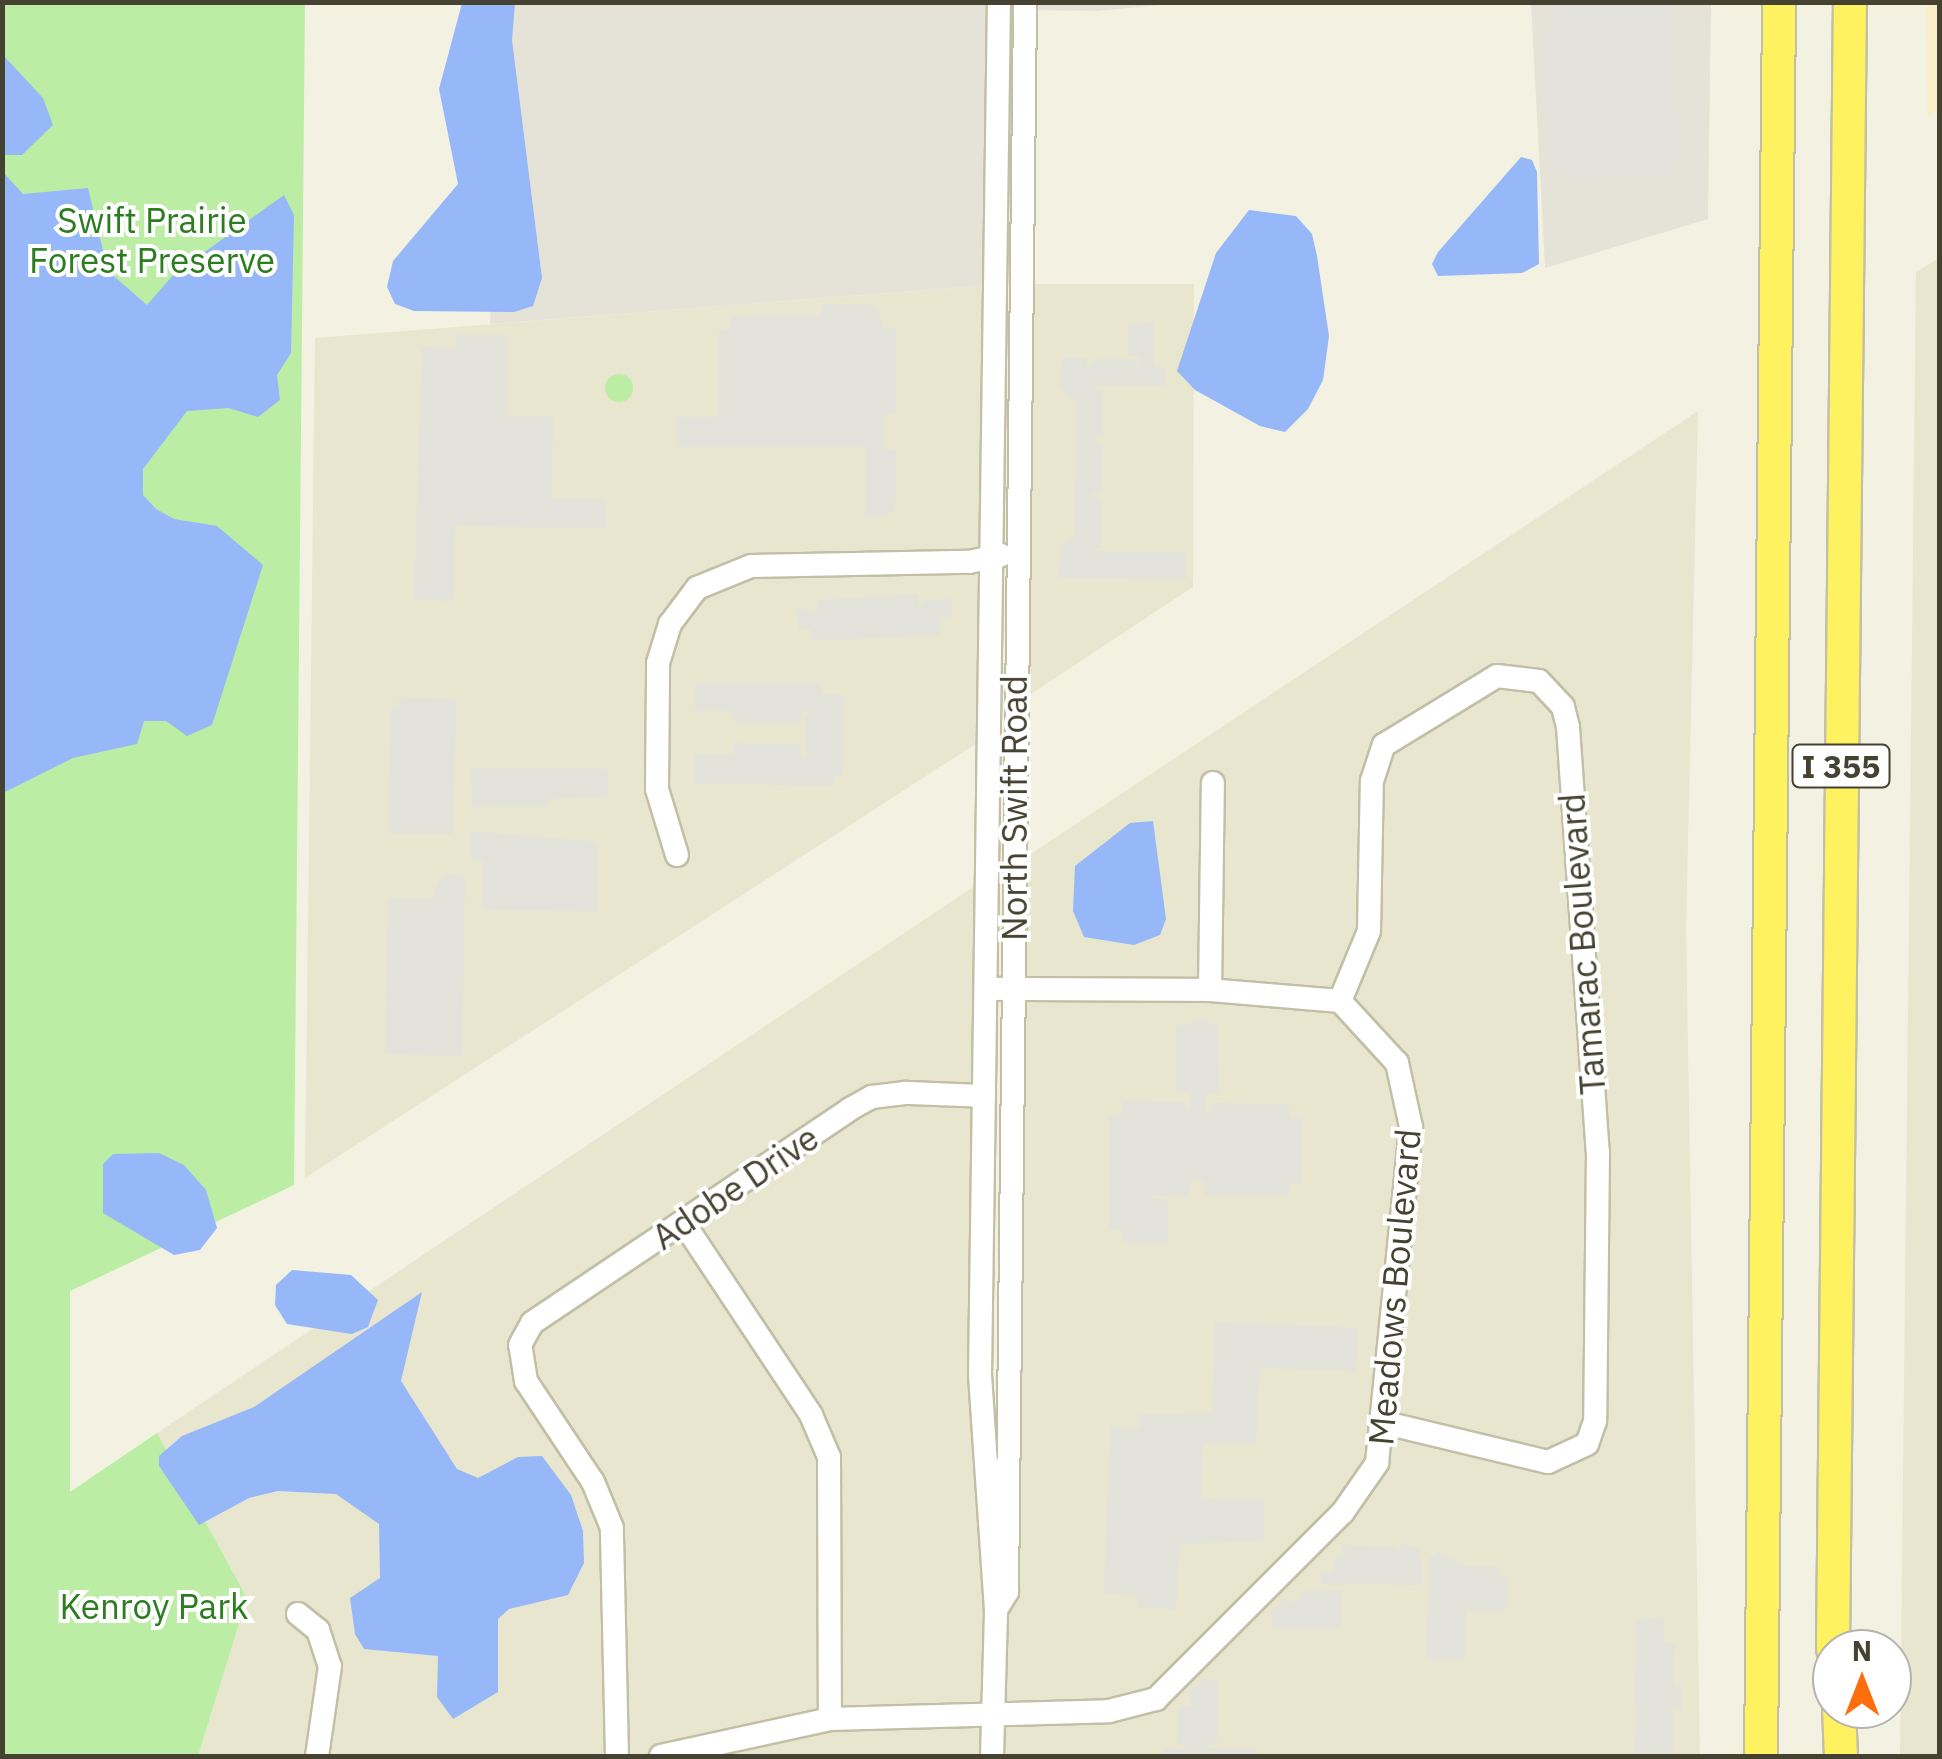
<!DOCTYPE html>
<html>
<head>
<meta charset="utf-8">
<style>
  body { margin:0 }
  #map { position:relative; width:1942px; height:1759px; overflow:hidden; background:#f3f2e2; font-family:"IBM Plex Sans",sans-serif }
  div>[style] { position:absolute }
  .residential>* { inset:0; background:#e8e6cf }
  .commercial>* { inset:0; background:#f9f0c9 }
  .industrial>* { inset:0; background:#e5e2d7 }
  .green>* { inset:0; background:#bbeda5 }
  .round { border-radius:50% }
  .parking>* { inset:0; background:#e3e2db }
  .water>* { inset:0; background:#96b7f8 }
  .roads { filter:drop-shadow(2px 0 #c2bfa6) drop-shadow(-2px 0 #c2bfa6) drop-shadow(0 2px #c2bfa6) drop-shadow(0 -2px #c2bfa6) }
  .minor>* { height:22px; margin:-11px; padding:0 11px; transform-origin:11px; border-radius:11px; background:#fff }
  .highway>* { height:32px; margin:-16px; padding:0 16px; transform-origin:16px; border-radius:16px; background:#fff261 }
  span { translate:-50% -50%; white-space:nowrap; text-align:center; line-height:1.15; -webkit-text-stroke:8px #fff; paint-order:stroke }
  .shield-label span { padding:2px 8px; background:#fff; border:2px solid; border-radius:8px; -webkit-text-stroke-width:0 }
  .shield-label { font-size:32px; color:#454232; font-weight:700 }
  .park-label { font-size:35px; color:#2b7d1f }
  .street-label { font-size:35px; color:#454232 }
  .frame { position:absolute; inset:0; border:5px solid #454232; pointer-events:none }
  .north { position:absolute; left:1812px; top:1629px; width:100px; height:100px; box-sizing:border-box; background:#fff; border:2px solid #b5b3ad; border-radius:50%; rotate:0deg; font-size:28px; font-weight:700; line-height:40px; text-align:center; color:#454232 }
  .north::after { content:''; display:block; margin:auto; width:35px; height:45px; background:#ff6e0d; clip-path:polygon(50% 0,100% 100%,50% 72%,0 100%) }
</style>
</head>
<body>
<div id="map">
  <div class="residential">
    <i style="clip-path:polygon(1939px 258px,1940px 1756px,1900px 1756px,1916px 272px)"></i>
    <i style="clip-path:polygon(1003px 284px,994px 732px,305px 1178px,315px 338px)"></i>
    <i style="clip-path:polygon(1016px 284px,1194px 284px,1193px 587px,1005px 711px)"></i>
    <i style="clip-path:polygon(1698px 411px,1686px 929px,1700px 1756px,997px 1756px,1011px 867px)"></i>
    <i style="clip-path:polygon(997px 871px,983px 1756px,198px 1756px,247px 1598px,157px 1433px)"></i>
  </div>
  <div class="commercial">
    <i style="clip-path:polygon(1926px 3px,1940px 3px,1939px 110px,1927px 117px)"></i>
  </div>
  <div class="industrial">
    <i style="clip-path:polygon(1022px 2px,1179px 3px,1098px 11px,1022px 10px)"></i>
    <i style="clip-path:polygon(505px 3px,1007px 3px,1003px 284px,490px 324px)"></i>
    <i style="clip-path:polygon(1531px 3px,1711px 3px,1708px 219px,1545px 268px)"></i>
  </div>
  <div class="green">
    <i style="clip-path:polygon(3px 3px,305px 3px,294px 1185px,70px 1291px,70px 1492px,157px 1433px,247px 1598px,198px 1756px,3px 1756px)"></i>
    <i class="round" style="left:605px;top:374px;width:28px;height:28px"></i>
  </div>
  <div class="parking">
    <i style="clip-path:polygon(1551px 3px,1669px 3px,1681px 156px,1670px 159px,1670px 173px,1568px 181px,1567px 170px,1553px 170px,1541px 32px,1553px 29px)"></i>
    <i style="clip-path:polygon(823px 304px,877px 305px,884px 328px,896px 329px,896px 413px,884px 415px,883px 449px,896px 450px,895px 511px,883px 516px,865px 517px,865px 447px,677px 447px,676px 417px,718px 417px,719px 330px,730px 329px,731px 316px,820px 316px)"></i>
    <i style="clip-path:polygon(1154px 322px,1154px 366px,1165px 368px,1165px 386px,1090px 386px,1103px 390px,1103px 436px,1090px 439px,1102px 444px,1102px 492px,1089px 494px,1102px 501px,1101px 548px,1088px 551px,1185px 553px,1186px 579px,1059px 578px,1060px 547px,1075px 536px,1076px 402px,1059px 386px,1062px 358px,1086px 358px,1088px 371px,1095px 359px,1134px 359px,1138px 371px,1140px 357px,1128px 355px,1128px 325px)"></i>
    <i style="clip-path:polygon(456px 335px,508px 335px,508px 416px,553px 416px,552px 498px,606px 499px,606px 528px,455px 526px,454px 601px,414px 600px,422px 347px,456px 348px)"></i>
    <i style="clip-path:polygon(918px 594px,919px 608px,924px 600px,951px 599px,952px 617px,940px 617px,940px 635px,812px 641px,811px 629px,799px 630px,796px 607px,817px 613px,817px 600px)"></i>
    <i style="clip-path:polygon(695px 683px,820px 683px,823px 694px,844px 695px,843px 776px,835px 776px,833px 786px,694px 783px,694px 754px,733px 754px,734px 743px,800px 745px,801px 757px,815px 755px,805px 752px,805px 716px,816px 714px,801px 711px,801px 723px,735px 723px,731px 711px,695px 711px)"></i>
    <i style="clip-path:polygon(399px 697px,456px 699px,453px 834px,388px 833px,390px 709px,399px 706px)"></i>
    <i style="clip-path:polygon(471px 768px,608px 769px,607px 797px,550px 799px,548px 807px,472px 807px)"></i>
    <i style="clip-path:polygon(471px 831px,597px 842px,597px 911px,483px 910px,483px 861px,470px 857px)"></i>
    <i style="clip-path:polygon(444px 874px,465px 876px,462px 1056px,385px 1054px,388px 898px,431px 898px)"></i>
    <i style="clip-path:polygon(1204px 1019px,1218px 1027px,1219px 1094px,1206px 1094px,1206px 1113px,1212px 1113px,1212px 1103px,1288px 1104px,1290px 1117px,1302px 1117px,1302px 1183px,1290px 1183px,1289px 1196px,1205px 1196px,1203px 1181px,1190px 1180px,1189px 1196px,1139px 1196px,1168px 1200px,1168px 1243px,1122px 1243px,1122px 1230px,1109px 1229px,1109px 1115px,1122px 1115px,1123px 1101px,1184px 1102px,1189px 1114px,1190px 1093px,1177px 1093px,1176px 1027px)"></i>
    <i style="clip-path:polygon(1215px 1322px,1358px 1328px,1356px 1371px,1260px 1368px,1256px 1444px,1203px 1443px,1201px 1499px,1264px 1500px,1263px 1541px,1180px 1544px,1176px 1609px,1138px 1608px,1137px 1595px,1104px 1594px,1110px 1427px,1139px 1428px,1140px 1414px,1212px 1413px)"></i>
    <i style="clip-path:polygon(1401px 1543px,1422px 1549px,1417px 1557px,1422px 1559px,1422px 1585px,1321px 1584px,1321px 1572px,1334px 1572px,1334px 1558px,1344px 1556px,1342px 1545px,1397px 1547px,1400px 1557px)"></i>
    <i style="clip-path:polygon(1439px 1552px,1467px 1566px,1500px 1567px,1498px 1574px,1508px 1575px,1507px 1610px,1480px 1613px,1467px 1609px,1467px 1567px,1465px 1660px,1426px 1659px,1429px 1559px)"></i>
    <i style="clip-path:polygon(1301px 1591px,1341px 1591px,1341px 1629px,1273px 1629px,1271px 1612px,1283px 1600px,1300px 1602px)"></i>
    <i style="clip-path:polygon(1664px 1617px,1664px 1642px,1675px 1643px,1674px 1686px,1663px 1688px,1682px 1685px,1682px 1710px,1663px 1707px,1674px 1711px,1673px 1753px,1647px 1756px,1635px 1752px,1636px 1708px,1646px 1707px,1635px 1705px,1636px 1620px)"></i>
    <i style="clip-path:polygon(1204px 1679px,1217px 1680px,1217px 1743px,1202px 1748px,1257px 1749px,1257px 1756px,1164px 1756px,1164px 1749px,1192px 1749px,1177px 1743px,1178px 1708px,1191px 1706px,1190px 1691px)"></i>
  </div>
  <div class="water">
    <i style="clip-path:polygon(462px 3px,515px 3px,512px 40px,542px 278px,533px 306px,514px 312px,414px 311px,395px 304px,387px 287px,393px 261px,458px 184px,439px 89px)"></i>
    <i style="clip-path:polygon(3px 55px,43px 98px,53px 125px,22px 155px,3px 155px)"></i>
    <i style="clip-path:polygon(1521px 157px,1532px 160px,1537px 172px,1539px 264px,1522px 273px,1438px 276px,1432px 264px,1438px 252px)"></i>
    <i style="clip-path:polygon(3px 172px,23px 194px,88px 188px,108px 271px,147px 305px,174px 274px,284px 195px,294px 215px,291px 353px,277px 375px,280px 400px,258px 417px,229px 408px,187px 411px,143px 469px,143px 495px,156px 509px,174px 519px,217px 526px,263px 565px,212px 725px,187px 736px,166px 721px,144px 721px,137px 744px,73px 758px,3px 793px)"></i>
    <i style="clip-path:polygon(1249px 210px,1296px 216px,1312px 234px,1317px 256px,1329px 336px,1323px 380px,1308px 409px,1285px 432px,1260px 426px,1195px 390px,1177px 371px,1216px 253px)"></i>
    <i style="clip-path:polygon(1153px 821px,1166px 919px,1160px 935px,1134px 945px,1084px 937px,1073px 911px,1075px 866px,1130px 823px)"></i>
    <i style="clip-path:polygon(159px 1153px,184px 1165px,206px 1190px,217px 1228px,200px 1250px,174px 1255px,103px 1213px,103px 1164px,113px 1154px)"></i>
    <i style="clip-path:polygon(292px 1270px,351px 1275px,378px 1300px,368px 1327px,352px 1334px,287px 1324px,275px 1305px,276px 1285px)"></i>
    <i style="clip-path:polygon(422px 1292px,401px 1381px,457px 1469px,478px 1478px,518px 1457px,542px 1456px,571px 1495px,583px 1531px,584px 1563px,568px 1595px,509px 1609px,498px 1619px,498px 1692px,453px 1719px,437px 1697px,438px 1656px,364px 1649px,355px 1634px,350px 1598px,380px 1578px,379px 1524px,336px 1494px,278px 1491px,249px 1498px,199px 1525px,159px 1466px,159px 1456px,182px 1436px,254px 1407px)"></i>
  </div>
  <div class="roads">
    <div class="minor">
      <i style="left:677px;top:855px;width:69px;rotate:-106.9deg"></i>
      <i style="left:657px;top:789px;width:126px;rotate:-89.5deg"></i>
      <i style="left:658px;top:663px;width:41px;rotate:-72.9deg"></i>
      <i style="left:670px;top:624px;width:45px;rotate:-53.1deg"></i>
      <i style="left:697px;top:588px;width:58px;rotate:-22.2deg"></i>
      <i style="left:751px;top:566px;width:218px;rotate:-1.1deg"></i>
      <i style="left:969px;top:562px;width:33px;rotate:-12deg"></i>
      <i style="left:1210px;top:990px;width:207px;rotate:-89.2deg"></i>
      <i style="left:1340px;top:1001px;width:76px;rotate:-67.5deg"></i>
      <i style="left:1369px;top:931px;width:150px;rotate:-88.9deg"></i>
      <i style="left:1372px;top:781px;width:38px;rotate:-72deg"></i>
      <i style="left:1384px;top:745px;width:132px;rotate:-31.4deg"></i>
      <i style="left:1497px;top:676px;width:42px;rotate:6.8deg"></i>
      <i style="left:1539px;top:681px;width:35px;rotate:47deg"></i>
      <i style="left:1563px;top:707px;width:21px;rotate:76deg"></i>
      <i style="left:1568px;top:727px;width:426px;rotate:86deg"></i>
      <i style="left:1598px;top:1152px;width:269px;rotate:90.6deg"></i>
      <i style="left:1595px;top:1421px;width:24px;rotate:109deg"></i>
      <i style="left:1587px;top:1444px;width:43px;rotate:155.2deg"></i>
      <i style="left:1548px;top:1462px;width:168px;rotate:-166.5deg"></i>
      <i style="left:683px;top:1222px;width:232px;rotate:56.4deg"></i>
      <i style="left:811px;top:1415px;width:46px;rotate:66.8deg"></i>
      <i style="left:829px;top:1457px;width:262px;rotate:89.8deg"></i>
      <i style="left:996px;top:1610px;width:21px;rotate:-59deg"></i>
      <i style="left:1007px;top:1592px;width:1590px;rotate:-89.35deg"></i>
      <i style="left:298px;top:1614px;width:26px;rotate:39deg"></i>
      <i style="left:318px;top:1630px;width:38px;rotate:72deg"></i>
      <i style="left:330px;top:1666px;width:91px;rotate:98.2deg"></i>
      <i style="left:617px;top:1756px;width:228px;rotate:-91.3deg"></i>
      <i style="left:612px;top:1528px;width:50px;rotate:-112.4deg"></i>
      <i style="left:593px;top:1482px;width:121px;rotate:-123.6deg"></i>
      <i style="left:526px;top:1381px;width:36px;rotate:-99deg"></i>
      <i style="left:520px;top:1345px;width:25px;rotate:-61deg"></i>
      <i style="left:532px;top:1323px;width:383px;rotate:-33.9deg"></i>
      <i style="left:850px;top:1109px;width:25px;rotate:-29deg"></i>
      <i style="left:872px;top:1097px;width:35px;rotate:-7deg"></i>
      <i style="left:907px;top:1093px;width:77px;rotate:2.2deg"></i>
      <i style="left:661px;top:1756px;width:173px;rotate:-12.3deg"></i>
      <i style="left:830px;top:1719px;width:279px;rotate:-1.6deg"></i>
      <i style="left:1109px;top:1711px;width:49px;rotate:-14.3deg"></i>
      <i style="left:1156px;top:1699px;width:264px;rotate:-45deg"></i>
      <i style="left:1343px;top:1512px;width:60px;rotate:-55.2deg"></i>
      <i style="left:1377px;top:1463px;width:338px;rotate:-84.2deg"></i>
      <i style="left:1411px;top:1127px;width:66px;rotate:-102.3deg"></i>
      <i style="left:1397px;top:1063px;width:84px;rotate:-132.6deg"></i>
      <i style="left:1340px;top:1001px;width:130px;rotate:-175.2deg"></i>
      <i style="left:1210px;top:990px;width:224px;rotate:-179.7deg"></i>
      <i style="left:992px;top:1756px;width:146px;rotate:-88.4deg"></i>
      <i style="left:996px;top:1610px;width:235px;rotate:-93.9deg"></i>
      <i style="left:980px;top:1376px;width:1374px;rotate:-89.21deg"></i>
    </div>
    <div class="highway">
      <i style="left:1833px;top:1649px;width:1647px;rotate:-89.41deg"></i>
      <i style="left:1839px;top:1709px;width:47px;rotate:87.6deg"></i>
      <i style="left:1761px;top:1756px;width:1754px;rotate:-89.41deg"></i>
    </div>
  </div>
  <div class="shield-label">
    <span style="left:1841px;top:766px">I 355</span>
  </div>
  <div class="park-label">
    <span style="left:152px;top:240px">Swift Prairie<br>Forest Preserve</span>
    <span style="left:154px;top:1606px">Kenroy Park</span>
  </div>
  <div class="street-label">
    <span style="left:1014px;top:808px;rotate:-90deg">North Swift Road</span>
    <span style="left:1582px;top:944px;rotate:-94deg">Tamarac Boulevard</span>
    <span style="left:735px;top:1187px;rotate:-34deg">Adobe Drive</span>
    <span style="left:1394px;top:1287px;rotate:-85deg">Meadows Boulevard</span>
  </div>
  <div class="frame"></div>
  <div class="north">N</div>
</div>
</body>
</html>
